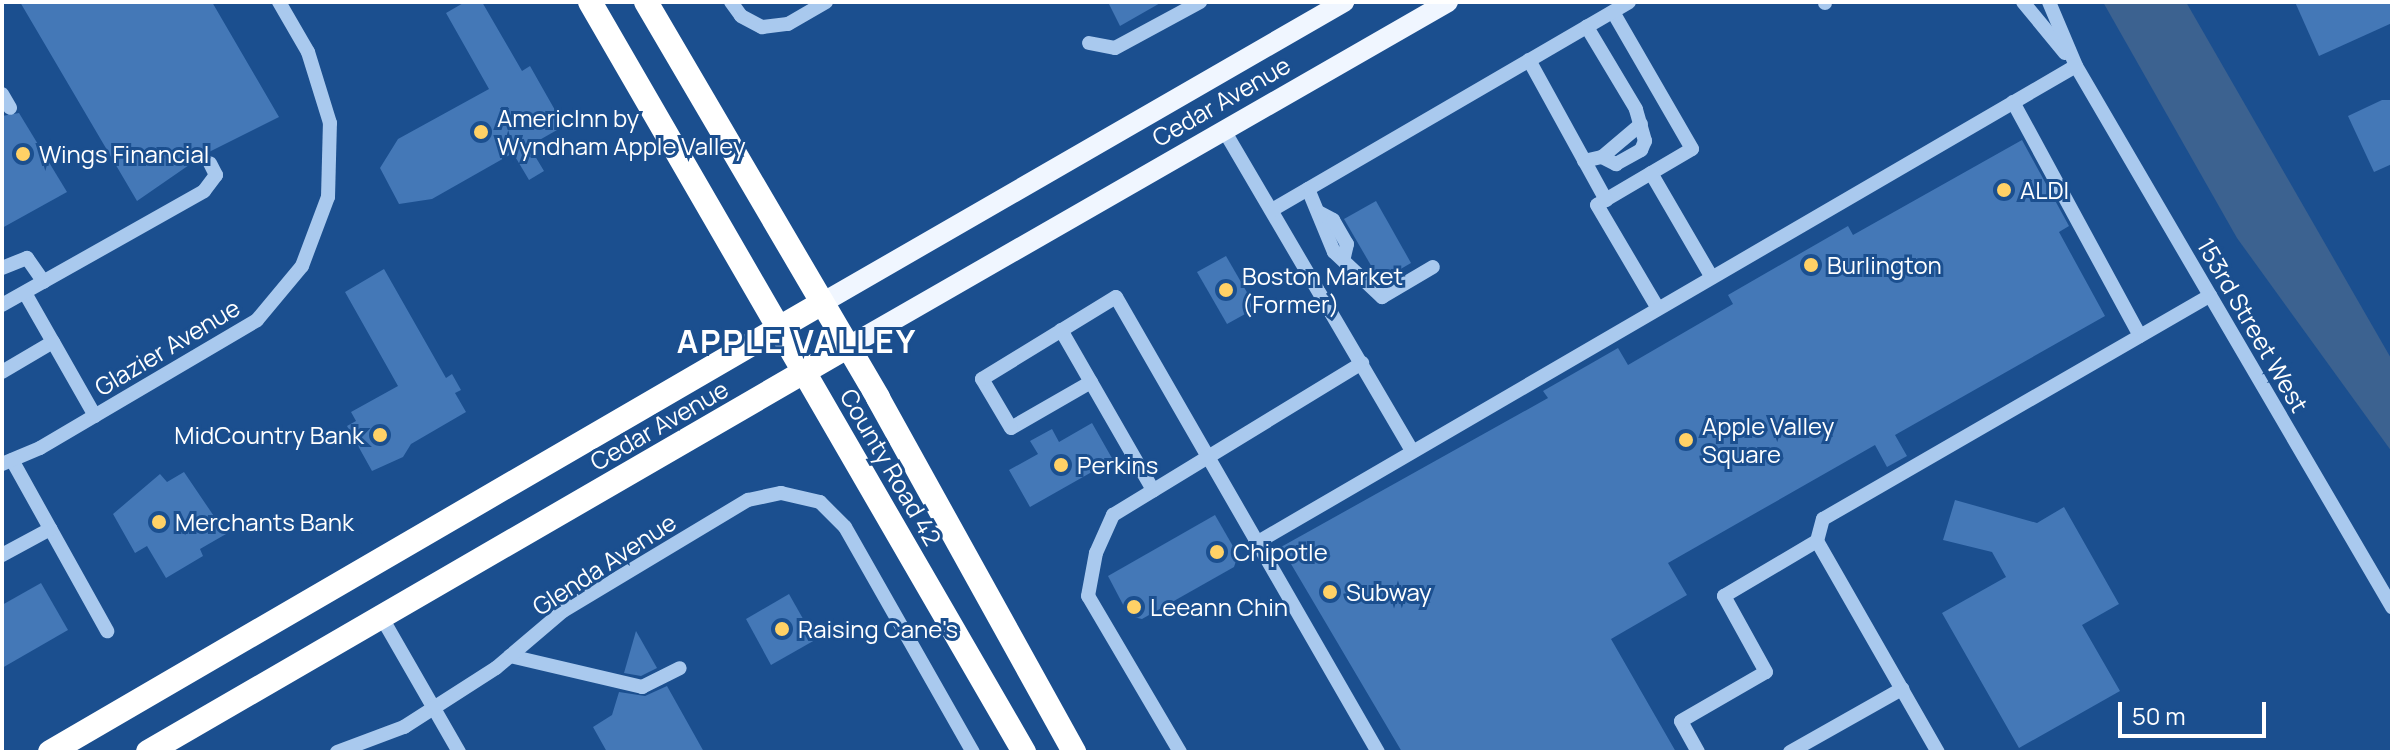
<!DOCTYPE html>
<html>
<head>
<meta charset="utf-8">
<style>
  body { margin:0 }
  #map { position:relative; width:2394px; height:754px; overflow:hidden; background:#1b4f8f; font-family:Manrope,sans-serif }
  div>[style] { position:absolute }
  .water>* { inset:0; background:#3c6290 }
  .building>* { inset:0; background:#4478b7 }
  .minor>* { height:14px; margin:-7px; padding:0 7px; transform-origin:7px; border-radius:7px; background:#a9c9ee }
  .major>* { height:20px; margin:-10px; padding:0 10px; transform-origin:10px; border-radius:10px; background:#f0f6ff }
  .highway>* { height:24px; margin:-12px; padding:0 12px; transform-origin:12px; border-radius:12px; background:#fff }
  .dots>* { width:22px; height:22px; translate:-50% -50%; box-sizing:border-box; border:4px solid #1b4f8f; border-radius:50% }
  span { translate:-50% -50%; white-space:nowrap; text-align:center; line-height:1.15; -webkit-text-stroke:6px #1b4f8f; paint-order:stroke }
  .street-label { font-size:24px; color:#fff }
  .poi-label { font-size:24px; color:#fff }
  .left { translate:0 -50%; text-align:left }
  .right { translate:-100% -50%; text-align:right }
  .district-label { font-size:32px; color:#fff; font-weight:700; letter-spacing:2px }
  .frame { position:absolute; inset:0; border:4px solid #fff; pointer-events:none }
  .scale { position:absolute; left:2118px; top:702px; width:148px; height:36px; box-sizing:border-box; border:4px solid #fff; border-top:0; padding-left:10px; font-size:24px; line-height:28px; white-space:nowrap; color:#fff; -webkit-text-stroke:6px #1b4f8f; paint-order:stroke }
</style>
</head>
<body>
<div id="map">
  <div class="water">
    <i style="clip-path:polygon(2103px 2px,2186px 2px,2392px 360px,2392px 452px,2237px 238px)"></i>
  </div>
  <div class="building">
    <i style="clip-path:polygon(20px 2px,212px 2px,279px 117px,205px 154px,137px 201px)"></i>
    <i style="clip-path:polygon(465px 2px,482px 2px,522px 71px,530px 66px,564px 126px,529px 146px,544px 171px,529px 180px,513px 153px,432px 199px,399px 204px,380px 168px,398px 139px,489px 89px,446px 13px)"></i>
    <i style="clip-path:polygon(1108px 2px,1162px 2px,1120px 26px)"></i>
    <i style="clip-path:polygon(2295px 2px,2392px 2px,2392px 23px,2319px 56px)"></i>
    <i style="clip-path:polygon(2382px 100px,2392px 100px,2392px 164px,2374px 172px,2348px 116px)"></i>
    <i style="clip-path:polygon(19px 113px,67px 192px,2px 228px,2px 116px)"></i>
    <i style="clip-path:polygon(2022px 140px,2069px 226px,2059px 232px,2105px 316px,1895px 435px,1907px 456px,1887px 467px,1875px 445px,1668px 563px,1687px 595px,1611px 639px,1676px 752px,1402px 752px,1281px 547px,1548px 398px,1543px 391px,1618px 348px,1628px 365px,1733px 304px,1728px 295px,1848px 226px,1853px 235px)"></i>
    <i style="clip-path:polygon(1376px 201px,1411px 263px,1380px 281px,1344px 219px)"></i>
    <i style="clip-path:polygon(1226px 256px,1256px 308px,1227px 324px,1197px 272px)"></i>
    <i style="clip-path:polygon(384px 269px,446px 378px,452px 374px,461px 390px,455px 393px,466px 412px,411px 444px,403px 457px,372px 471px,347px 426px,356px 421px,351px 412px,398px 386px,345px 292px)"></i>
    <i style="clip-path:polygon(1092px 423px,1113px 460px,1030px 507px,1009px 470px,1038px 454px,1030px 441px,1052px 429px,1059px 442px)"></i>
    <i style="clip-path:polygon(184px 472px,226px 534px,200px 549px,203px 556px,166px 578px,147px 546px,135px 553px,113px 514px,160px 474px,167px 482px)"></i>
    <i style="clip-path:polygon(1955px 500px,2037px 523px,2064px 507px,2119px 604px,2082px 625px,2120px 691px,2019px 748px,1942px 613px,2006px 577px,1992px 552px,1943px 540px)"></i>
    <i style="clip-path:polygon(1215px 515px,1238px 555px,1234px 567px,1142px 619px,1129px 616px,1108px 576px)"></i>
    <i style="clip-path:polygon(41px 583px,68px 630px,2px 668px,2px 605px)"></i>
    <i style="clip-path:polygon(789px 594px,815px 640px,771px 665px,746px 619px)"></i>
    <i style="clip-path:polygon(636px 631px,657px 668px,641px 676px,624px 673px)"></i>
    <i style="clip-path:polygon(667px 686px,704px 752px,607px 752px,593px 727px,612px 715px,619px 692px,645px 696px)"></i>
  </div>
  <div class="minor">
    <i style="left:731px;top:2px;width:17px;rotate:54deg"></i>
    <i style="left:741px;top:16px;width:24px;rotate:28deg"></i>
    <i style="left:762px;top:27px;width:26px;rotate:-7deg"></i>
    <i style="left:788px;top:24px;width:44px;rotate:-30.1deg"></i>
    <i style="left:2023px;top:2px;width:66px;rotate:50.5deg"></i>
    <i style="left:2049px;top:2px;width:69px;rotate:67.1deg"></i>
    <i style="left:2076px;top:66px;width:627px;rotate:59.71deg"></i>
    <i style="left:1825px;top:3px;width:1px;rotate:-90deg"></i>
    <i style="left:1613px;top:12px;width:158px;rotate:60deg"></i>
    <i style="left:1692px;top:149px;width:110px;rotate:149.5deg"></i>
    <i style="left:1597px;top:205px;width:118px;rotate:59.5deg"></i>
    <i style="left:1089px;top:43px;width:26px;rotate:11deg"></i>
    <i style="left:1115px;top:48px;width:97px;rotate:-28.4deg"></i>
    <i style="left:1529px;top:60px;width:160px;rotate:61.2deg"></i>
    <i style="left:2px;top:94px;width:16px;rotate:60deg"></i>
    <i style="left:2013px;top:102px;width:266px;rotate:61.5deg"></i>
    <i style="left:1225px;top:132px;width:368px;rotate:59.6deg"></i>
    <i style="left:1602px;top:157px;width:51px;rotate:-40.2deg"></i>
    <i style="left:1584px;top:161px;width:18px;rotate:-13deg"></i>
    <i style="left:1602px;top:157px;width:16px;rotate:27deg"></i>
    <i style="left:1616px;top:164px;width:29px;rotate:-29deg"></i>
    <i style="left:1641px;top:150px;width:10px;rotate:-66deg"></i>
    <i style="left:1645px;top:141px;width:33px;rotate:-106deg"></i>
    <i style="left:1636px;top:109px;width:96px;rotate:-120.9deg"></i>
    <i style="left:1651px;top:173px;width:119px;rotate:59.8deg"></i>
    <i style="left:1308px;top:189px;width:68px;rotate:67.6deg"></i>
    <i style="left:1334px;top:252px;width:66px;rotate:43.2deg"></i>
    <i style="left:1382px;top:297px;width:59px;rotate:-30.5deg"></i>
    <i style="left:1272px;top:210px;width:413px;rotate:-30.2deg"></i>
    <i style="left:1320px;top:213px;width:15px;rotate:28deg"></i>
    <i style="left:1333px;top:220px;width:28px;rotate:60deg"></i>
    <i style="left:1347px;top:244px;width:13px;rotate:103deg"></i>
    <i style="left:2px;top:268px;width:27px;rotate:-22deg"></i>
    <i style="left:27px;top:258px;width:29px;rotate:55deg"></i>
    <i style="left:25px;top:293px;width:56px;rotate:60.3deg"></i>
    <i style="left:2px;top:305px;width:232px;rotate:-29.4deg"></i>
    <i style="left:204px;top:191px;width:20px;rotate:-53deg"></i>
    <i style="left:216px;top:175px;width:13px;rotate:-117deg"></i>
    <i style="left:1061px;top:330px;width:185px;rotate:60.1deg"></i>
    <i style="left:2px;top:372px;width:59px;rotate:-30.5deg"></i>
    <i style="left:53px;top:342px;width:85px;rotate:60.4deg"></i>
    <i style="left:1091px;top:382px;width:92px;rotate:150.1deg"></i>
    <i style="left:1011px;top:428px;width:57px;rotate:-120.6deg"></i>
    <i style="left:982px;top:379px;width:157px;rotate:-31.5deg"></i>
    <i style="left:1116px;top:297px;width:525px;rotate:60.07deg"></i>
    <i style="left:12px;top:460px;width:196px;rotate:60.9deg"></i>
    <i style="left:2px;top:464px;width:41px;rotate:-22.8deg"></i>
    <i style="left:40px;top:448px;width:252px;rotate:-30.5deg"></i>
    <i style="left:257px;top:320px;width:70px;rotate:-50.2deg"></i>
    <i style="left:302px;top:266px;width:74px;rotate:-69.4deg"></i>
    <i style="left:328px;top:197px;width:74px;rotate:-88.5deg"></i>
    <i style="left:330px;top:123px;width:74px;rotate:-107.2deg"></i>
    <i style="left:308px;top:52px;width:58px;rotate:-120.1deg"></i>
    <i style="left:1817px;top:541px;width:23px;rotate:-75deg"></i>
    <i style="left:1823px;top:519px;width:447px;rotate:-30deg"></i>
    <i style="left:1258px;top:542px;width:946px;rotate:-30.2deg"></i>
    <i style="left:2px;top:555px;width:55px;rotate:-28.4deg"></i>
    <i style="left:382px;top:618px;width:155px;rotate:60.1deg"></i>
    <i style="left:510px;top:656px;width:136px;rotate:13.2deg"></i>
    <i style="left:642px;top:687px;width:42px;rotate:-26.6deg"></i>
    <i style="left:337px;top:752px;width:72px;rotate:-20.5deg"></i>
    <i style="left:404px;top:727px;width:109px;rotate:-32.7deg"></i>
    <i style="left:496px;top:668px;width:88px;rotate:-40.4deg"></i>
    <i style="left:563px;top:611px;width:216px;rotate:-31deg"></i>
    <i style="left:748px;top:500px;width:34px;rotate:-12deg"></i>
    <i style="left:781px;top:493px;width:40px;rotate:13deg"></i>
    <i style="left:820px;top:502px;width:35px;rotate:45deg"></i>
    <i style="left:845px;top:527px;width:259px;rotate:60.4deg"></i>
    <i style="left:1180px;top:752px;width:181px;rotate:-120.5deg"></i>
    <i style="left:1088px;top:596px;width:44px;rotate:-79.5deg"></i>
    <i style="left:1096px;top:553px;width:42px;rotate:-65.9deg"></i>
    <i style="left:1113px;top:515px;width:292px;rotate:-31.4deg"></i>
    <i style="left:1698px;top:752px;width:35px;rotate:-119deg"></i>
    <i style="left:1681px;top:721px;width:98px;rotate:-30deg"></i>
    <i style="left:1766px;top:672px;width:87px;rotate:-118.9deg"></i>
    <i style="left:1724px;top:596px;width:108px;rotate:-30.6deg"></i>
    <i style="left:1817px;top:541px;width:243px;rotate:60.2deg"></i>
    <i style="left:1790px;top:752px;width:129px;rotate:-29.4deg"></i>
  </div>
  <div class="major">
    <i style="left:822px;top:303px;width:603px;rotate:-29.97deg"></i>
    <i style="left:847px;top:347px;width:693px;rotate:-29.86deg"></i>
  </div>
  <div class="highway">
    <i style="left:590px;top:2px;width:867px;rotate:59.94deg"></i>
    <i style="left:646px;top:2px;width:459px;rotate:59.6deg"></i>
    <i style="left:878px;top:398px;width:405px;rotate:61deg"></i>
    <i style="left:50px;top:752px;width:893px;rotate:-30.18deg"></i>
    <i style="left:148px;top:752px;width:808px;rotate:-30.09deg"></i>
  </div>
  <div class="dots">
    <i style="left:481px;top:132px;background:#ffd166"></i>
    <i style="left:23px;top:154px;background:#ffd166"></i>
    <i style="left:2004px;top:190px;background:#ffd166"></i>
    <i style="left:1811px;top:265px;background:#ffd166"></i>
    <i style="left:1226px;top:290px;background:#ffd166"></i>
    <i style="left:380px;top:435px;background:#ffd166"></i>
    <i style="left:1686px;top:440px;background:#ffd166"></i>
    <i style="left:1061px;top:465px;background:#ffd166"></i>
    <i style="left:159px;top:522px;background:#ffd166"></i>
    <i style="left:1217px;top:552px;background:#ffd166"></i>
    <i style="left:1330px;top:592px;background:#ffd166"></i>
    <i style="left:1134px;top:607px;background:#ffd166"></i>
    <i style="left:782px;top:629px;background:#ffd166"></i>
  </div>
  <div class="street-label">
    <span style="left:1221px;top:101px;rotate:-30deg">Cedar Avenue</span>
    <span style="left:2253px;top:325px;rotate:60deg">153rd Street West</span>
    <span style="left:167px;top:347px;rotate:-31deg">Glazier Avenue</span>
    <span style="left:659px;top:425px;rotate:-30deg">Cedar Avenue</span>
    <span style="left:891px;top:467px;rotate:60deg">County Road 42</span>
    <span style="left:604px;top:564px;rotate:-33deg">Glenda Avenue</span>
  </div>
  <div class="poi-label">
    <span class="left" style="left:497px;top:132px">AmericInn by<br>Wyndham Apple Valley</span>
    <span class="left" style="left:39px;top:154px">Wings Financial</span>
    <span class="left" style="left:2020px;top:190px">ALDI</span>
    <span class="left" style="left:1827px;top:265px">Burlington</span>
    <span class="left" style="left:1242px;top:290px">Boston Market<br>(Former)</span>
    <span class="left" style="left:1702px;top:440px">Apple Valley<br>Square</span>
    <span class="right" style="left:364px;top:435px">MidCountry Bank</span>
    <span class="left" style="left:1077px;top:465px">Perkins</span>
    <span class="left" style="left:175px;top:522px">Merchants Bank</span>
    <span class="left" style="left:1233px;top:552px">Chipotle</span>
    <span class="left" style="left:1346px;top:592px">Subway</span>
    <span class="left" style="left:1150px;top:607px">Leeann Chin</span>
    <span class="left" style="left:798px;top:629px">Raising Cane's</span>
  </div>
  <div class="district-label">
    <span style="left:797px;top:341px">APPLE VALLEY</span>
  </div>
  <div class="frame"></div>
  <div class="scale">50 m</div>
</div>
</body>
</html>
